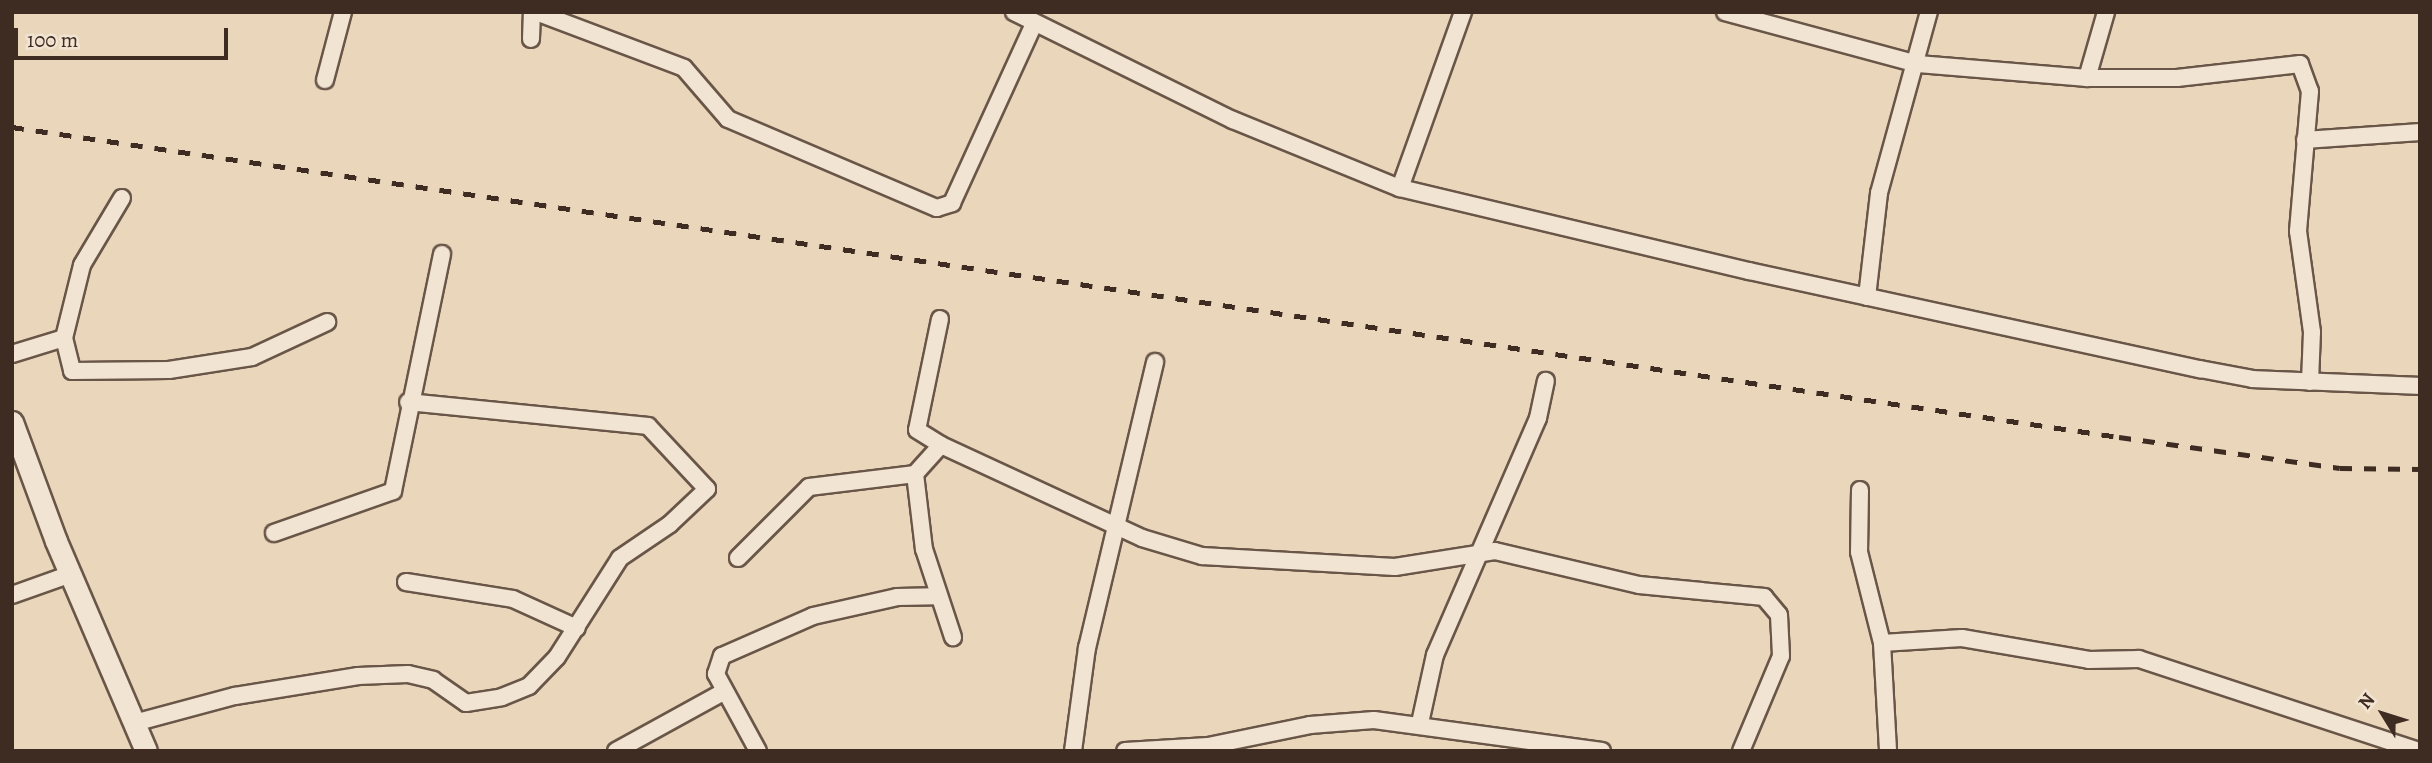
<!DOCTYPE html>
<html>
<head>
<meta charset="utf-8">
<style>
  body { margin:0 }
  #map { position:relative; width:2432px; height:763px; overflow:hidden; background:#ead6ba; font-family:Alegreya,serif }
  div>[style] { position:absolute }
  .roads { filter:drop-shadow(2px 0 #695648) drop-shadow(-2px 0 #695648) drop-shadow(0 2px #695648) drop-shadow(0 -2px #695648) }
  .minor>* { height:16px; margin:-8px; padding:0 8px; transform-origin:8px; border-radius:8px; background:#f1e4d2 }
  .tertiary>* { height:21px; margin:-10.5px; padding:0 10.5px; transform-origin:10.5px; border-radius:10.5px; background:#f1e4d2 }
  .rail>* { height:4.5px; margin-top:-2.25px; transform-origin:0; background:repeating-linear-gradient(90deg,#3e2b22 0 12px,transparent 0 24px) }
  span { translate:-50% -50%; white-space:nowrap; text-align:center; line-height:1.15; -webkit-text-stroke:5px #f1e4d2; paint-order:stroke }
  .frame { position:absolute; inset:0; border:14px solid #3e2b22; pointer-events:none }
  .north { position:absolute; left:2348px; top:679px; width:70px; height:70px; -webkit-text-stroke:5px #f1e4d2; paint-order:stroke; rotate:308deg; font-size:19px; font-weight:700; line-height:28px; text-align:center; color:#3e2b22 }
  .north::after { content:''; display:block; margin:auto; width:24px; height:32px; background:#3e2b22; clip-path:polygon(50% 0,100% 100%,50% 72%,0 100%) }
  .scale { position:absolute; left:14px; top:28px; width:214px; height:32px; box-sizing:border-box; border:4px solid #3e2b22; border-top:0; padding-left:9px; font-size:21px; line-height:24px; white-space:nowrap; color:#3e2b22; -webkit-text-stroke:5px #f1e4d2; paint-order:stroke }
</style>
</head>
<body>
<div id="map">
  <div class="roads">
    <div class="minor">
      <i style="left:536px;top:12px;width:158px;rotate:20.7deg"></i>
      <i style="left:684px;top:68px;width:67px;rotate:49.2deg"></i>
      <i style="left:728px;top:119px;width:227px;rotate:23.1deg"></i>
      <i style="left:937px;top:208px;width:16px;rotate:-18deg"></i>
      <i style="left:952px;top:203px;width:195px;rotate:-65.4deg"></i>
      <i style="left:1014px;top:12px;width:244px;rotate:26.3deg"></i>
      <i style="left:1233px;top:120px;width:180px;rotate:22.2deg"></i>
      <i style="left:1400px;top:188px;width:359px;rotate:13.4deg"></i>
      <i style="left:1749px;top:271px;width:462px;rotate:12.3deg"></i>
      <i style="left:2200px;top:369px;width:54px;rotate:10.7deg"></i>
      <i style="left:2253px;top:379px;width:167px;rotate:2.4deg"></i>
      <i style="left:1725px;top:12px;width:200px;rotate:15.1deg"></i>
      <i style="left:1918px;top:64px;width:170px;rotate:4.7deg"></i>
      <i style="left:2087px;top:78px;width:90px"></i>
      <i style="left:2177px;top:78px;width:124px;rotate:-6.5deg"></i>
      <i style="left:2300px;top:64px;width:29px;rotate:70deg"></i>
      <i style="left:2310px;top:91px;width:141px;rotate:94.9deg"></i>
      <i style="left:2298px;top:231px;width:102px;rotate:82.1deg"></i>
      <i style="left:2312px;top:332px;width:50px;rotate:92.3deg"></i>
      <i style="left:531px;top:39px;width:27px;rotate:-88deg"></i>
      <i style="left:2087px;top:78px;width:69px;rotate:-73.9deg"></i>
      <i style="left:325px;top:80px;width:70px;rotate:-75.2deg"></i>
      <i style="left:2305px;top:140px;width:115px;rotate:-4deg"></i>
      <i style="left:1400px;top:188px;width:187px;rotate:-70.3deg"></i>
      <i style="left:1867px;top:297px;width:105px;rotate:-83.4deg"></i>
      <i style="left:1879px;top:193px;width:188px;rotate:-74.6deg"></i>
      <i style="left:940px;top:319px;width:113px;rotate:101.7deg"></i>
      <i style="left:917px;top:430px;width:28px;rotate:32deg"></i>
      <i style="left:941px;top:445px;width:39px;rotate:132deg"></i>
      <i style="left:915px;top:474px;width:76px;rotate:83.2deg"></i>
      <i style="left:924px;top:549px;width:93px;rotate:71.8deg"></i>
      <i style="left:64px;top:338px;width:34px;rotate:76deg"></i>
      <i style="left:72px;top:371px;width:97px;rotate:-0.6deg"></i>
      <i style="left:169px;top:370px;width:84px;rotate:-8.9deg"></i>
      <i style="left:252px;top:357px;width:83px;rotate:-25deg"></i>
      <i style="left:12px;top:354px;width:54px;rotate:-17.1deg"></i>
      <i style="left:64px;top:338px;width:75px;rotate:-76.1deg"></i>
      <i style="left:82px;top:265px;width:78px;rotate:-59.2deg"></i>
      <i style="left:941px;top:445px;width:221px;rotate:24.8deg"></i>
      <i style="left:1142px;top:538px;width:63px;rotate:16.7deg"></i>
      <i style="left:1202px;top:556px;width:193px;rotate:3.3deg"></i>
      <i style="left:1395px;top:567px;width:101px;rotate:-9.1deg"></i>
      <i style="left:1495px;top:551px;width:148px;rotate:13.3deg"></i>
      <i style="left:1639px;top:585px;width:126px;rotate:5.5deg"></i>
      <i style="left:1764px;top:597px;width:23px;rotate:50deg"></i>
      <i style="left:1779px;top:615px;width:41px;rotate:87.2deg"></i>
      <i style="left:1781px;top:656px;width:103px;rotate:112.8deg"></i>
      <i style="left:1860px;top:490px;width:62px;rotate:90.9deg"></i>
      <i style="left:1859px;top:552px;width:94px;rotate:75.8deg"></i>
      <i style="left:1882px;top:643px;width:80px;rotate:-3.6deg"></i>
      <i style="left:1962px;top:638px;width:129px;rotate:9.8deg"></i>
      <i style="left:2089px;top:660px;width:50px;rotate:-1.1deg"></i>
      <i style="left:2139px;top:659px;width:295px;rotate:18.2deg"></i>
      <i style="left:274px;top:533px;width:126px;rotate:-19.4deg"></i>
      <i style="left:393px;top:491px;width:242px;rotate:-78.3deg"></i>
      <i style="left:738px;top:558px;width:100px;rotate:-45deg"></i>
      <i style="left:809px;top:487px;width:107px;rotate:-7deg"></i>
      <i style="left:406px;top:582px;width:108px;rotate:9deg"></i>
      <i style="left:513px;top:599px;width:70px;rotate:24.4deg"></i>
      <i style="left:12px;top:595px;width:63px;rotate:-19.6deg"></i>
      <i style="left:1882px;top:643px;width:108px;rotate:86.8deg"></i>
      <i style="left:134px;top:723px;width:105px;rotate:-15deg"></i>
      <i style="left:235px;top:696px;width:125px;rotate:-9.2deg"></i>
      <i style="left:358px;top:676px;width:50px;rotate:-2.3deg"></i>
      <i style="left:408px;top:674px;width:26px;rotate:13deg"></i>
      <i style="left:433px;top:680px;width:40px;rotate:34.9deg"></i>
      <i style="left:466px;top:703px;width:36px;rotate:-9deg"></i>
      <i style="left:502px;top:697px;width:29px;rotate:-22deg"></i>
      <i style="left:529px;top:686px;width:40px;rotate:-46deg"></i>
      <i style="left:557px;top:657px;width:117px;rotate:-57.5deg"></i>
      <i style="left:620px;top:558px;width:60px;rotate:-34.2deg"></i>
      <i style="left:670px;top:524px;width:51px;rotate:-43.4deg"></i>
      <i style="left:707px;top:489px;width:86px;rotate:-133.1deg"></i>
      <i style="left:648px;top:426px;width:241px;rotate:-174.3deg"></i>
      <i style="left:1420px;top:723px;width:70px;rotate:-77.6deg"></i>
      <i style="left:1435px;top:655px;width:258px;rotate:-66.5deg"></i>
      <i style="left:1538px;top:418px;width:38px;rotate:-78deg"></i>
      <i style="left:616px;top:751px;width:124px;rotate:-28.8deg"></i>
      <i style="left:758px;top:751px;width:88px;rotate:-118.6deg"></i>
      <i style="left:716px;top:674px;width:19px;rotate:-72deg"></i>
      <i style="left:722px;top:656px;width:99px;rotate:-23.7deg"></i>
      <i style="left:813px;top:616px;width:86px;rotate:-12.7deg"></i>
      <i style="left:897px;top:597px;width:39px;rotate:-1deg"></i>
      <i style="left:1073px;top:751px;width:104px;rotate:-82.3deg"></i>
      <i style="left:1087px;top:648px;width:294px;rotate:-76.6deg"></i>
      <i style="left:1125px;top:751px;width:83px;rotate:-3.4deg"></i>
      <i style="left:1208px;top:746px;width:104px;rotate:-11.6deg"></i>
      <i style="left:1310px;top:725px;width:64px;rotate:-4.5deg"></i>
      <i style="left:1374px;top:720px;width:230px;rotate:7.7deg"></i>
    </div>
    <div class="tertiary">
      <i style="left:12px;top:422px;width:127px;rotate:69.7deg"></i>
      <i style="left:56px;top:541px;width:228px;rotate:66.8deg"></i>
    </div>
  </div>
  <div class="rail">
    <i style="left:12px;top:127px;width:2130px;rotate:8.37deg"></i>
    <i style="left:2119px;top:437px;width:223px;rotate:8deg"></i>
    <i style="left:2340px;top:468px;width:80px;rotate:0.7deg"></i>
  </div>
  <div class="frame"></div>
  <div class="north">N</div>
  <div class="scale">100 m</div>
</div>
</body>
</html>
